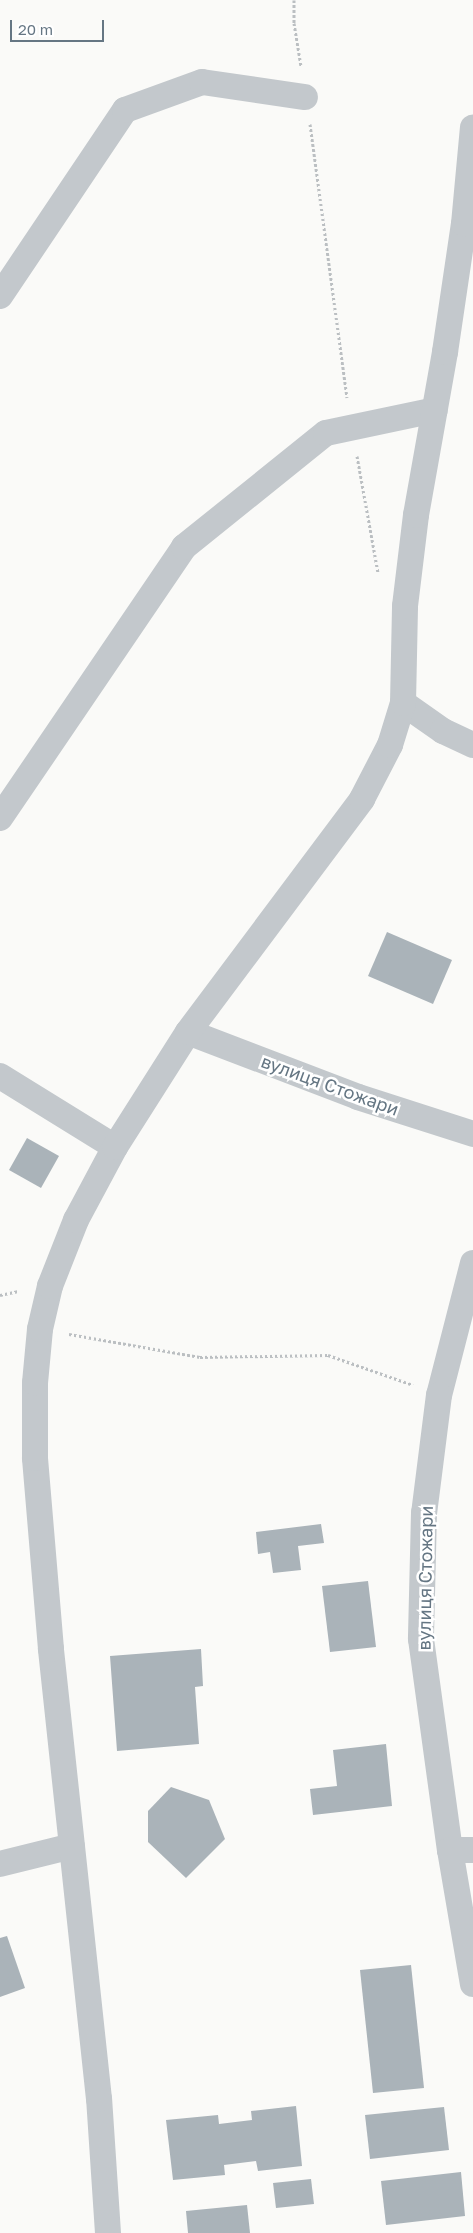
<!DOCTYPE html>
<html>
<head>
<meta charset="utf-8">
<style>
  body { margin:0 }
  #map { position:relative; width:473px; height:2233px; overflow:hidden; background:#fafaf8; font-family:"Golos Text",sans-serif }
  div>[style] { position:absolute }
  .building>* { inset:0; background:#aab3b9 }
  .path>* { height:3px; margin-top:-1.5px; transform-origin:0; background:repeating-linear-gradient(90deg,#bbbfc2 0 2.5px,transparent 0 5px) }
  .street>* { height:26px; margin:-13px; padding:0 13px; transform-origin:13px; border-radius:13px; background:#c3c8cc }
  span { translate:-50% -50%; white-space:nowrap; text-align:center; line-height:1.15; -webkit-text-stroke:5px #fff; paint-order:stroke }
  .street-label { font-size:18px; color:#657683 }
  .scale { position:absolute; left:10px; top:20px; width:94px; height:22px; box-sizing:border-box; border:2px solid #657683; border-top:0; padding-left:6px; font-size:15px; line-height:18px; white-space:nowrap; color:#657683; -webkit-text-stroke:4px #fff; paint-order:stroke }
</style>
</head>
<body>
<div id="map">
  <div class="building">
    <i style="clip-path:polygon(387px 932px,452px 960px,433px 1004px,368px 976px)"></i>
    <i style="clip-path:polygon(27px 1138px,59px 1156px,41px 1188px,9px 1170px)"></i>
    <i style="clip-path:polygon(321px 1524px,324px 1543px,298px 1546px,301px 1570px,273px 1573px,270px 1552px,258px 1554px,256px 1532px)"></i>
    <i style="clip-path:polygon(368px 1581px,376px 1647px,330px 1652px,322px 1586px)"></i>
    <i style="clip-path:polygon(201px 1649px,203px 1686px,195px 1687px,199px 1744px,117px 1751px,110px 1656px)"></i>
    <i style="clip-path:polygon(386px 1744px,392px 1806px,313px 1815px,310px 1789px,337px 1786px,333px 1750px)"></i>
    <i style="clip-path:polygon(171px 1787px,209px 1800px,225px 1839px,186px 1878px,148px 1842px,148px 1811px)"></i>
    <i style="clip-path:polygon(7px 1936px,25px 1988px,0 1997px,0 1938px)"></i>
    <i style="clip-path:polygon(411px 1965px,424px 2088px,373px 2093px,360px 1970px)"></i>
    <i style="clip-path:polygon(296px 2106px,302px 2166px,258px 2171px,256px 2161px,224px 2165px,225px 2175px,173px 2180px,166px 2120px,218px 2115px,219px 2124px,252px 2120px,251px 2111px)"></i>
    <i style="clip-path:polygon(444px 2107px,449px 2150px,370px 2159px,365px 2115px)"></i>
    <i style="clip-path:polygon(461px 2172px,465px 2216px,386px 2225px,381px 2181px)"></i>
    <i style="clip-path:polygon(311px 2179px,314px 2204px,276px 2208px,273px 2183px)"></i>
    <i style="clip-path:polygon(247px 2205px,250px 2233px,188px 2233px,186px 2211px)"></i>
  </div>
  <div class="path">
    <i style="left:294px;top:0;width:23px;rotate:90deg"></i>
    <i style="left:294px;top:23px;width:44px;rotate:80.8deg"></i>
    <i style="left:310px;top:124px;width:276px;rotate:82.3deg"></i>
    <i style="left:357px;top:456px;width:119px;rotate:79.8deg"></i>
    <i style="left:0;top:1295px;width:19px;rotate:-12deg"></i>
    <i style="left:69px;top:1334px;width:133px;rotate:10deg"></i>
    <i style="left:200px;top:1357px;width:128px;rotate:-0.9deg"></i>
    <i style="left:328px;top:1355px;width:90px;rotate:19.4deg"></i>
  </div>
  <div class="street">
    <i style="left:0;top:296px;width:224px;rotate:-56.1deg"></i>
    <i style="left:125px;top:110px;width:82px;rotate:-20deg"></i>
    <i style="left:202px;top:82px;width:104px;rotate:8.3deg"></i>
    <i style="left:403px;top:703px;width:49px;rotate:35deg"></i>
    <i style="left:443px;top:731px;width:33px;rotate:25deg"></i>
    <i style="left:0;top:818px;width:328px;rotate:-55.8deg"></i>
    <i style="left:184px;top:547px;width:182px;rotate:-38.8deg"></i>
    <i style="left:326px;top:433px;width:111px;rotate:-11.9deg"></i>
    <i style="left:188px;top:1032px;width:182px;rotate:20.9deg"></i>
    <i style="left:358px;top:1097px;width:121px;rotate:17.8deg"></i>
    <i style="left:0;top:1076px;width:135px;rotate:31.7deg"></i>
    <i style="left:473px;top:1263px;width:136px;rotate:104.4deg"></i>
    <i style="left:439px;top:1395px;width:119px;rotate:97.2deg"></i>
    <i style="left:424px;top:1513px;width:126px;rotate:91.4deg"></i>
    <i style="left:421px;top:1639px;width:213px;rotate:82.2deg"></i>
    <i style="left:450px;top:1850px;width:136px;rotate:80.3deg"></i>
    <i style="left:450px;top:1850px;width:23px"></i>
    <i style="left:0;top:1864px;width:74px;rotate:-14deg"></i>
    <i style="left:108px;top:2233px;width:134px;rotate:-93.8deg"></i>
    <i style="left:99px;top:2099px;width:453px;rotate:-96.1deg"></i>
    <i style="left:51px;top:1649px;width:192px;rotate:-94.8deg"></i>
    <i style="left:35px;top:1458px;width:75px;rotate:-90deg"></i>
    <i style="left:35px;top:1383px;width:54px;rotate:-84.7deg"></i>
    <i style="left:40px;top:1329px;width:44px;rotate:-76.9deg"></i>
    <i style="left:50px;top:1286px;width:71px;rotate:-68.5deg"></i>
    <i style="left:76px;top:1220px;width:83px;rotate:-61.9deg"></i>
    <i style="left:115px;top:1147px;width:136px;rotate:-57.6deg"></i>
    <i style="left:188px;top:1032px;width:291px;rotate:-53.2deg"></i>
    <i style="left:362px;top:799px;width:61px;rotate:-62.6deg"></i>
    <i style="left:390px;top:745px;width:44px;rotate:-72.8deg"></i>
    <i style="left:403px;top:703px;width:97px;rotate:-88.8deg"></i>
    <i style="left:405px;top:606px;width:92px;rotate:-83.1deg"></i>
    <i style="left:416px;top:515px;width:166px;rotate:-79.9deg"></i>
    <i style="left:445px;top:352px;width:129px;rotate:-81.6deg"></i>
    <i style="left:464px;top:224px;width:97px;rotate:-84.7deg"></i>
  </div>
  <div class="street-label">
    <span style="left:330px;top:1085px;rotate:20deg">вулиця Стожари</span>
    <span style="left:425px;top:1578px;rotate:-89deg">вулиця Стожари</span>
  </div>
  <div class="scale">20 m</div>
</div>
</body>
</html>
